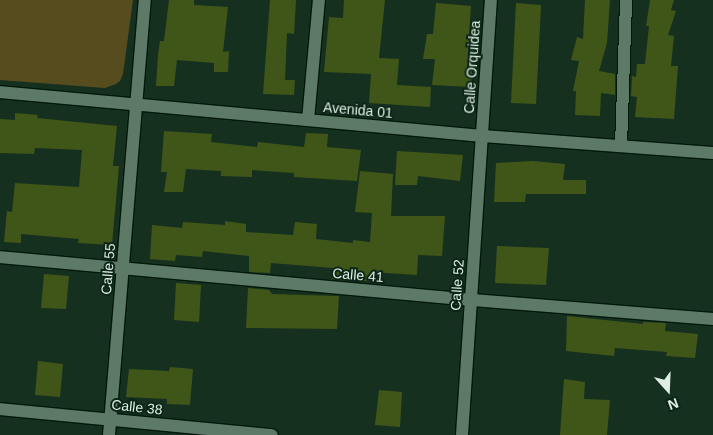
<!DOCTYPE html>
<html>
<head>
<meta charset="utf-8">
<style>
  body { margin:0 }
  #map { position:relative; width:713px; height:435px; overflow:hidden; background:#163020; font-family:Helvetica,sans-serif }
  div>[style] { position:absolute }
  .green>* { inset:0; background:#564c1e }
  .building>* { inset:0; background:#405618 }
  .roads { filter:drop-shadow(1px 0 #00180a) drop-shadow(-1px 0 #00180a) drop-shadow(0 1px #00180a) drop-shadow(0 -1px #00180a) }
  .street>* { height:12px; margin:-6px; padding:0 6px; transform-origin:6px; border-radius:6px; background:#5d7a67 }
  span { translate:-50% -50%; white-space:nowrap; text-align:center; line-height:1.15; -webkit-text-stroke:4px #0b2617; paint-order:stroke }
  .street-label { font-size:14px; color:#deeee3 }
  .north { position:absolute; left:643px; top:365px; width:50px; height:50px; -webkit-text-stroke:4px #0b2617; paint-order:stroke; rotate:160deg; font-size:14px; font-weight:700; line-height:20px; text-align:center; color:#deeee3 }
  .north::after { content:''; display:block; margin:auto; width:18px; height:22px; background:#deeee3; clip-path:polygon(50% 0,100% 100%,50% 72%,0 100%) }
</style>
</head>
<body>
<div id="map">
  <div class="green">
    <i style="clip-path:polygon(0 0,133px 0,123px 74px,120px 81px,116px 84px,105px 88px,0 80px)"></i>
  </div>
  <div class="building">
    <i style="clip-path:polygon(169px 0,194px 0,194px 5px,228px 7px,223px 52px,229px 51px,228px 72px,214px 72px,214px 63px,177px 60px,174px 86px,156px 86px,158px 55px,160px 41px,164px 41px)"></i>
    <i style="clip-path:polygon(270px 0,296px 0,294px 34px,287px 33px,285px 80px,295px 80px,294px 95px,263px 94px)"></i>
    <i style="clip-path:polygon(344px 0,385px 0,379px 58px,399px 59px,397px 85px,431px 87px,430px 107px,369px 103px,371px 74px,324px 72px,329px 17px,343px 18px)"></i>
    <i style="clip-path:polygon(585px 0,610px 0,607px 43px,599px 71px,615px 74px,615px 95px,601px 93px,600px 116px,575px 115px,576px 91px,573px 91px,579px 61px,571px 60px,577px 37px,583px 39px)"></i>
    <i style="clip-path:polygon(650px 0,674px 0,671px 10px,676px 11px,668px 35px,674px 36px,671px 66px,678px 66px,674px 119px,635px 117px,637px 97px,631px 96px,632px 76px,636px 77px,637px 64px,645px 64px,649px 26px,646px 26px)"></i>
    <i style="clip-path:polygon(436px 3px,471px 6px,469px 35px,475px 36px,471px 87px,432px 85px,435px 59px,423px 59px,427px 34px,433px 34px)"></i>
    <i style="clip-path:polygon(516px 3px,541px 5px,536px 104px,511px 103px)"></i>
    <i style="clip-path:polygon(15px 113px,38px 115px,37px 118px,117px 126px,113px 166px,119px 166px,112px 245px,78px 243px,79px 239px,21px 234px,21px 243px,4px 242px,7px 211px,12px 212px,15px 183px,79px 187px,82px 150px,35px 148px,34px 154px,0 153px,0 119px,15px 120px)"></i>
    <i style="clip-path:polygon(164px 131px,212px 134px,211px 142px,257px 147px,258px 142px,304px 147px,306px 133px,328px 134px,327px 147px,361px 150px,357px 181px,294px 177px,294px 173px,252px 170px,252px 177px,221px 176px,221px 171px,186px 169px,183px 192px,164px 192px,167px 172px,161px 172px)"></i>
    <i style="clip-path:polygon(397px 151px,463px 155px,460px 181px,418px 176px,417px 185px,395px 185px)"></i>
    <i style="clip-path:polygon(533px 161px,565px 164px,563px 180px,586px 180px,586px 194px,526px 194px,525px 202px,494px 202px,496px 163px)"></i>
    <i style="clip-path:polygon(360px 171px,393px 174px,391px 216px,445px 216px,442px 256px,418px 255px,417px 275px,370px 272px,369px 281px,348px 281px,332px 279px,333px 268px,271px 263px,270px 273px,249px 272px,249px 256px,203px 251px,202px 257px,176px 255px,175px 261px,150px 259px,152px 225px,182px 228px,183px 222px,225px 225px,225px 221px,246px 224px,246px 232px,293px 235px,295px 222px,317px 224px,316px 239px,353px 243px,353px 240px,370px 242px,372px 213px,355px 212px)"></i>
    <i style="clip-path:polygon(497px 246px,549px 248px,546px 285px,495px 283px)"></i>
    <i style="clip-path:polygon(44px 274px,69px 276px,66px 309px,41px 308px)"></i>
    <i style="clip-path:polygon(176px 283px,201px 285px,199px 322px,174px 320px)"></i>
    <i style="clip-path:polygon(248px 288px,269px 290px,272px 294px,339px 296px,337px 329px,246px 328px)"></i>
    <i style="clip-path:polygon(567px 316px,643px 324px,643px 322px,666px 323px,665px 331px,698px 334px,695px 358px,666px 356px,667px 352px,615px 348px,614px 356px,566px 351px)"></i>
    <i style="clip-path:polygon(38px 361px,63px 364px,60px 397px,35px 395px)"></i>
    <i style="clip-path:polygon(170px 367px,193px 369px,190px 405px,167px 404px,167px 399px,126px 397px,129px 369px,169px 371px)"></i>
    <i style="clip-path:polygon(564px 379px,585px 382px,584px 399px,610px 400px,607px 435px,560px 435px)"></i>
    <i style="clip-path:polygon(379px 390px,402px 392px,400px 427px,375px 425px)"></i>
  </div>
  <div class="roads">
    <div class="street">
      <i style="left:0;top:92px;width:484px;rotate:5.2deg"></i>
      <i style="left:482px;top:136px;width:232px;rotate:4.2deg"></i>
      <i style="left:308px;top:120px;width:121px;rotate:-84.8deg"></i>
      <i style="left:621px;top:146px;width:146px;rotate:-88deg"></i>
      <i style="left:0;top:257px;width:474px;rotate:5.2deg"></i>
      <i style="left:472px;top:300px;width:242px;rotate:4.5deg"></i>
      <i style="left:0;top:409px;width:273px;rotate:5.5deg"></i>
      <i style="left:109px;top:435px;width:436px;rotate:-85.3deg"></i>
      <i style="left:462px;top:435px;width:436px;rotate:-86.2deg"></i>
    </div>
  </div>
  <div class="street-label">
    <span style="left:472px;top:67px;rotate:-86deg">Calle Orquidea</span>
    <span style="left:358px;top:110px;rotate:5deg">Avenida 01</span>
    <span style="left:108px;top:269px;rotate:-85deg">Calle 55</span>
    <span style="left:358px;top:275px;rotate:5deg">Calle 41</span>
    <span style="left:457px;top:285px;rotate:-86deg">Calle 52</span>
    <span style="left:137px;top:407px;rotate:6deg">Calle 38</span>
  </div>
  <div class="north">N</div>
</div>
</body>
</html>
